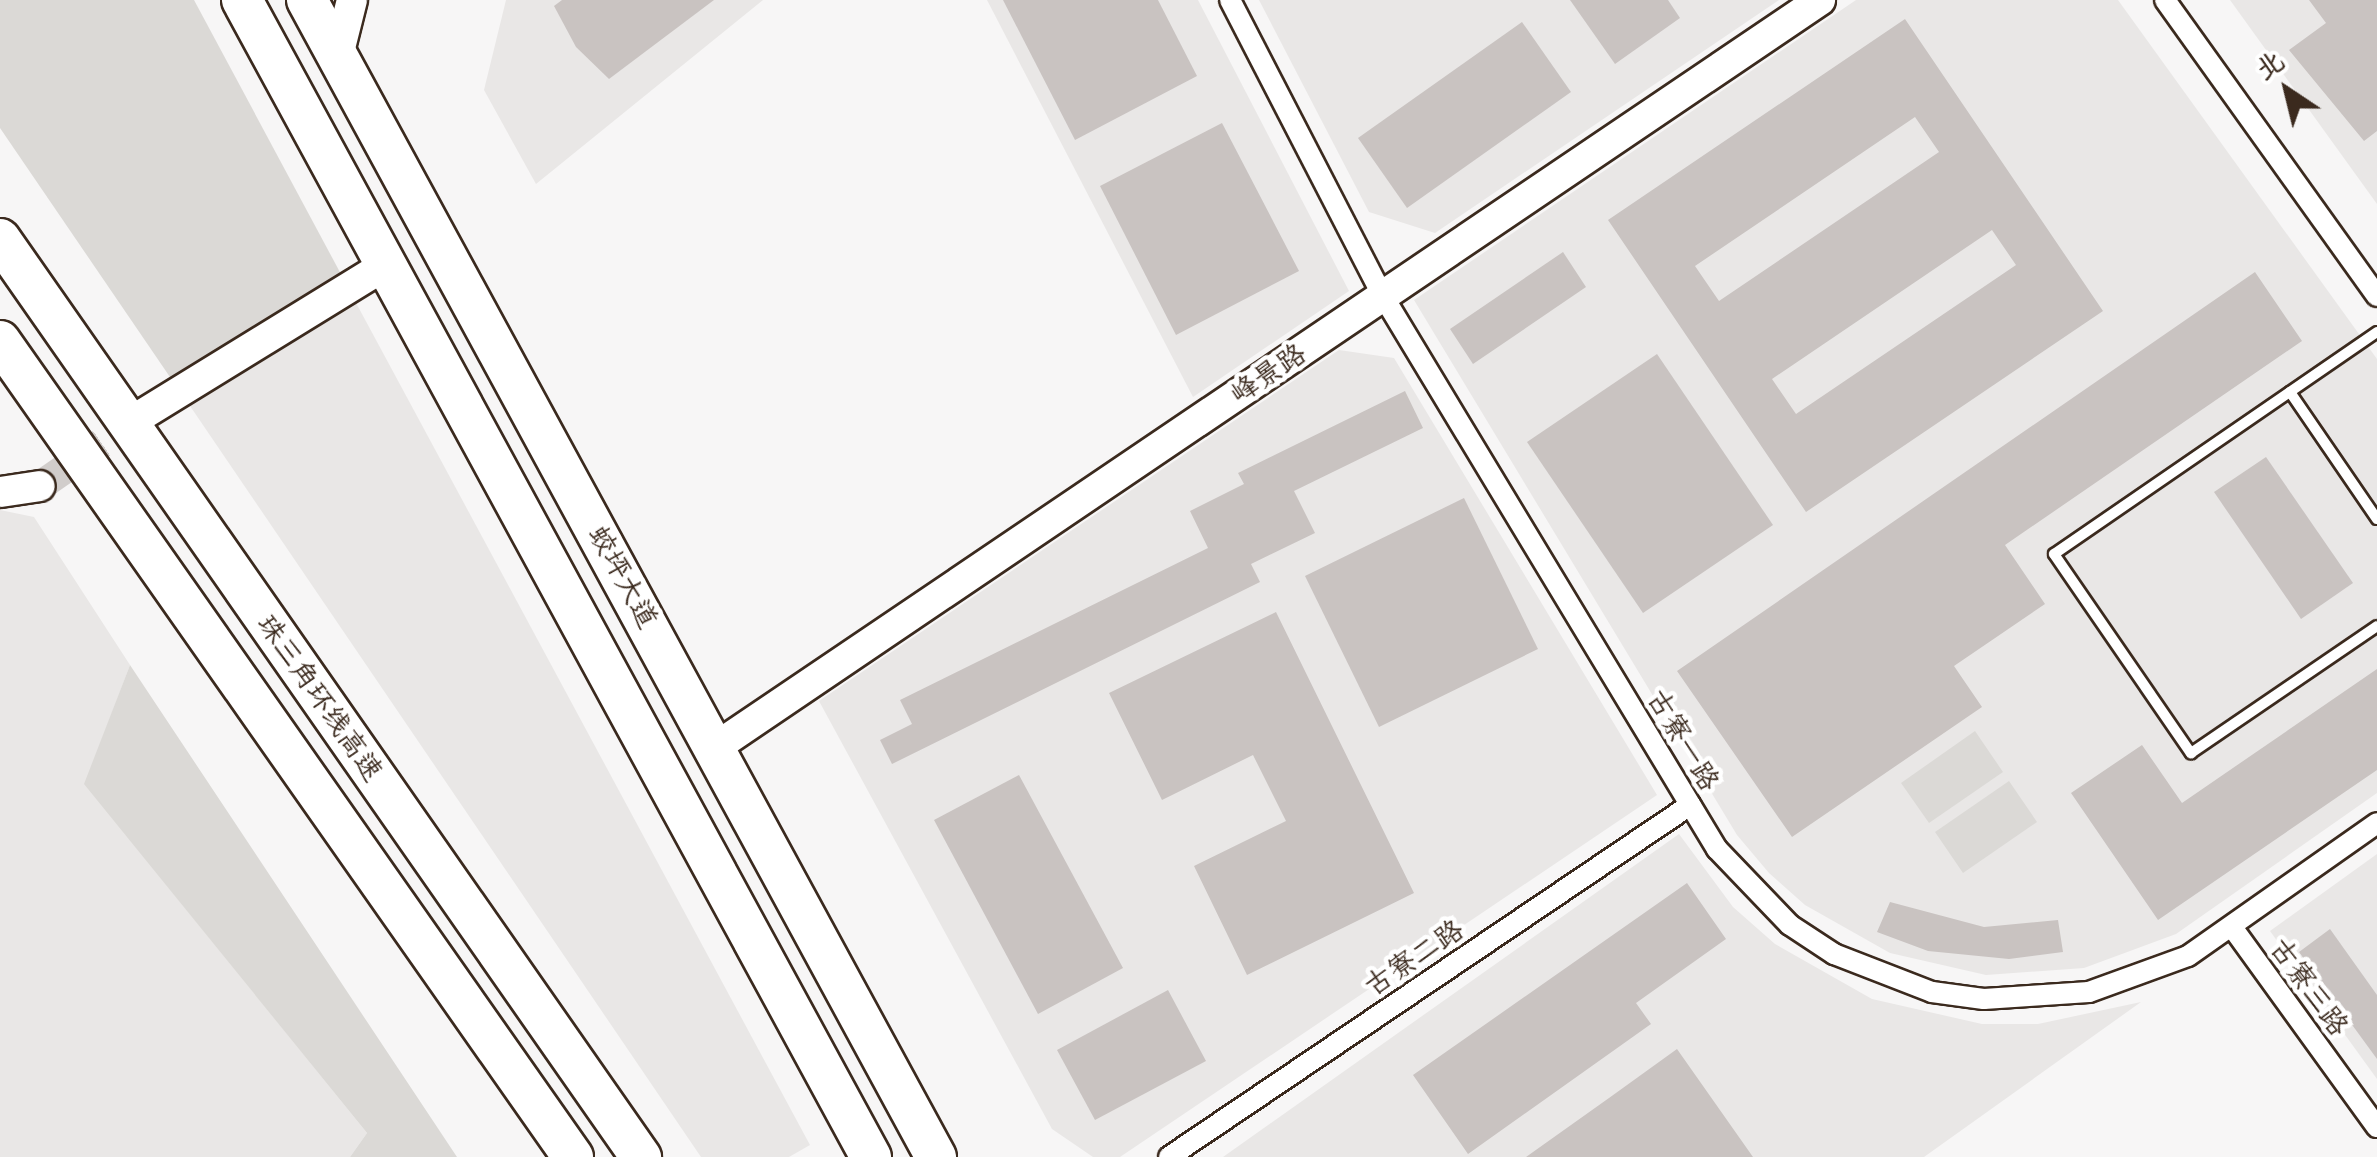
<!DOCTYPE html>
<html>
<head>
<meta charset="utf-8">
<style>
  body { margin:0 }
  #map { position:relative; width:2377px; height:1157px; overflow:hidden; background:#f7f6f6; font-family:"Comic Neue","LXGW WenKai TC",sans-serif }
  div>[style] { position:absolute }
  .built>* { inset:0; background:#e9e7e6 }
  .green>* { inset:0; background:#dbd9d6 }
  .building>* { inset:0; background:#c9c3c1 }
  .secondary-tunnel>* { height:30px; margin-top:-15px; transform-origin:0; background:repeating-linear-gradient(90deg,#d1cdcb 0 30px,transparent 0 45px) }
  .roads { filter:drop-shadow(2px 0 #3b2a1e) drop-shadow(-2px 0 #3b2a1e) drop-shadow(0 2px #3b2a1e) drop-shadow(0 -2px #3b2a1e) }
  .lane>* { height:10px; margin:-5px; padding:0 5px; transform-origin:5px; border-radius:5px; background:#fff }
  .street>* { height:20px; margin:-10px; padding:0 10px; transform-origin:10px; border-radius:10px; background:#fff }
  .secondary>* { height:30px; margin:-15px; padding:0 15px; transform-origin:15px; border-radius:15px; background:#fff }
  .highway>* { height:40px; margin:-20px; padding:0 20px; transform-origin:20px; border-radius:20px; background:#fff }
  span { translate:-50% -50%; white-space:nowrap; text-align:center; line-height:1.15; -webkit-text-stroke:9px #fff; paint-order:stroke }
  .street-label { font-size:28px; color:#3b2a1e }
  .north { position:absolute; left:2237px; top:40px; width:100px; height:100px; -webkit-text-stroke:8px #fff; paint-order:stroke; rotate:325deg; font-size:28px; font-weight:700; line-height:40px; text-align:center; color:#3b2a1e }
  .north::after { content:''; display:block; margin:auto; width:35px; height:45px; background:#3b2a1e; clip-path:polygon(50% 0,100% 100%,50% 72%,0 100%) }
</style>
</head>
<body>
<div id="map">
  <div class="built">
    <i style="clip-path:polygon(506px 0,763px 0,536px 184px,484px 90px)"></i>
    <i style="clip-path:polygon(987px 0,1198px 0,1349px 291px,1193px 397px)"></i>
    <i style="clip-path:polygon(1259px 0,1779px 0,1435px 233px,1369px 212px)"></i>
    <i style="clip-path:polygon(1856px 0,2118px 0,2377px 359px,2377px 793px,2176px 934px,2084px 968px,1986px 975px,1890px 953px,1805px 905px,1769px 873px,1737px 835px,1414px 300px)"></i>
    <i style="clip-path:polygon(2230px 0,2377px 0,2377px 204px,2315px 118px)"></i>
    <i style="clip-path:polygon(355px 301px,810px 1145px,789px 1157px,701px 1157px,188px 403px)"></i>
    <i style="clip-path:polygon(1339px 350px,1394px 358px,1657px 795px,1120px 1157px,1093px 1157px,1052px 1129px,819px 701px)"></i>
    <i style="clip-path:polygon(0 510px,34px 517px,130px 665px,85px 784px,367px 1133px,350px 1157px,0 1157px)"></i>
    <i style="clip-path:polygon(1679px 834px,1733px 907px,1775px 944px,1872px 999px,1982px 1024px,2038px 1024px,2141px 1002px,1924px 1157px,1223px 1157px)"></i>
    <i style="clip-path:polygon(2377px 854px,2377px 1079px,2270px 931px)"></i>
  </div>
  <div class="green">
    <i style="clip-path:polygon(0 0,194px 0,342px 276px,172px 380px,0 128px)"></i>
    <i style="clip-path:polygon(130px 665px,457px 1157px,350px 1157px,367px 1133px,84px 784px)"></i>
    <i style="clip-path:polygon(1975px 731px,2003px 772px,1929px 823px,1901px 783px)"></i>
    <i style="clip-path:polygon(2009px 781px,2037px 822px,1963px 873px,1935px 832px)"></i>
  </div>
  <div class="building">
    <i style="clip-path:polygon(562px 0,714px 0,609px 79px,576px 47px,554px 6px)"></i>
    <i style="clip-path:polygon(1003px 0,1158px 0,1197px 76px,1075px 140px)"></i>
    <i style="clip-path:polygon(1570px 0,1668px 0,1680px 18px,1615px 64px)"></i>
    <i style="clip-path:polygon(2309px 0,2377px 0,2377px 131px,2364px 141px,2289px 50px,2326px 23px)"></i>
    <i style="clip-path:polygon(evenodd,1905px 19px,2103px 311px,1806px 512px,1608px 220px,1905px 19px,1915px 117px,1939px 152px,1719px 301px,1695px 266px,1915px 117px,1905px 19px,1992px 230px,2016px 265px,1796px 414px,1772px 379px,1992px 230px)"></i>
    <i style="clip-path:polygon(1522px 22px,1571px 92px,1407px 208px,1358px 138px)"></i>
    <i style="clip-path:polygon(1222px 123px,1299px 271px,1176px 335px,1100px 186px)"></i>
    <i style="clip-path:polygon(1563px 252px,1586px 287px,1473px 364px,1450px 329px)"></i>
    <i style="clip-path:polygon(2255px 272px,2302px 341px,2005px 545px,2045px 604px,1954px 666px,1982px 707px,1792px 837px,1677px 671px)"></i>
    <i style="clip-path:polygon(1657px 354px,1773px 525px,1643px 613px,1527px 442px)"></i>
    <i style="clip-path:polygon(1405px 391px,1423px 428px,1294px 491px,1315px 533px,1251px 564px,1260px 582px,892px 764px,880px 740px,912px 724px,900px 700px,1208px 548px,1190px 511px,1244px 484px,1238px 473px)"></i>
    <i style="clip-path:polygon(2266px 457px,2353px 583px,2301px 619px,2214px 492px)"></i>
    <i style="clip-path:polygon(1464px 498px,1538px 649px,1379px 727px,1305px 576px)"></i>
    <i style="clip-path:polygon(1276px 612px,1414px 893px,1247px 975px,1194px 866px,1286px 821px,1253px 755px,1162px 800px,1109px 693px)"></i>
    <i style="clip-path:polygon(2377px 669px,2377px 770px,2158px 920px,2071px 793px,2142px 745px,2182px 803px)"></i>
    <i style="clip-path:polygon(1019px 775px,1123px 968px,1038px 1014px,934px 820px)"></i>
    <i style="clip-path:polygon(1687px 883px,1726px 939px,1636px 1003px,1651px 1024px,1468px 1154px,1413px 1075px)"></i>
    <i style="clip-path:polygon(1890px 902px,1984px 927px,2058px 920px,2063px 952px,2009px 959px,1928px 951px,1877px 932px)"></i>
    <i style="clip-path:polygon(2330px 929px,2377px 995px,2377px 1059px,2299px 952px)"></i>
    <i style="clip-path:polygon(1168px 990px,1206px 1061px,1095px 1120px,1057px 1050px)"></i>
    <i style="clip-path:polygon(1677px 1049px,1753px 1157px,1526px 1157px,1609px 1098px)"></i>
  </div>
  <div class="secondary-tunnel">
    <i style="left:40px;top:486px;width:128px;rotate:-34.8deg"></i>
  </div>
  <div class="roads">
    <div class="lane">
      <i style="left:2377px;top:332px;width:392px;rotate:145.5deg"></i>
      <i style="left:2054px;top:554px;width:242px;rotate:55.5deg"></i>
      <i style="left:2191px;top:753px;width:225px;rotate:-34.3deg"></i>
      <i style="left:2290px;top:392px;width:154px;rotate:55.6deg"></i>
    </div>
    <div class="street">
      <i style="left:1230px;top:0;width:333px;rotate:62.7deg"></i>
      <i style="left:1383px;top:296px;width:646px;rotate:58.87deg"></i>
      <i style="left:1717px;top:849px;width:105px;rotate:46.2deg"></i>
      <i style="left:1790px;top:925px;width:53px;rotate:33.4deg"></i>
      <i style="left:1834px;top:954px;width:105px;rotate:21.2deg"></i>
      <i style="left:1932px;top:992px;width:52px;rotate:7.7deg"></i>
      <i style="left:1984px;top:999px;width:105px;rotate:-3.8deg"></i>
      <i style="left:2089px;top:992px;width:105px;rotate:-20deg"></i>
      <i style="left:2188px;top:956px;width:231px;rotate:-35.1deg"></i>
      <i style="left:2165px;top:0;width:364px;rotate:54.4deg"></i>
      <i style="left:2232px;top:927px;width:247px;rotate:54.1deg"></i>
      <i style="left:1169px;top:1157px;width:629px;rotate:-34.04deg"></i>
    </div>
    <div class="secondary">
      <i style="left:338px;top:56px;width:58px;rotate:-76deg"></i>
      <i style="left:145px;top:413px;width:283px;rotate:-31.6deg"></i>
      <i style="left:0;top:492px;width:40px;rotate:-8.5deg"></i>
      <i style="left:716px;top:747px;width:1333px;rotate:-34.08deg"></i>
    </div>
    <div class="highway">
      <i style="left:242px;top:0;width:1317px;rotate:61.47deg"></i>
      <i style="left:307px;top:0;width:1317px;rotate:61.47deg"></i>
      <i style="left:0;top:239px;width:1120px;rotate:55.08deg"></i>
      <i style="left:0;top:341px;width:997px;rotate:54.92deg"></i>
    </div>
  </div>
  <div class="street-label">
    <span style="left:1268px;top:374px;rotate:-34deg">峰景路</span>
    <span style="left:623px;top:577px;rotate:61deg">蛟坪大道</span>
    <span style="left:320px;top:698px;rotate:55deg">珠三角环线高速</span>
    <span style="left:1683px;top:740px;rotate:59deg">古寮一路</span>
    <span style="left:1414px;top:958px;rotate:-34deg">古寮二路</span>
    <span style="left:2309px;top:987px;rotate:54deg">古寮三路</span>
  </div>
  <div class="north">北</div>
</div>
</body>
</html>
